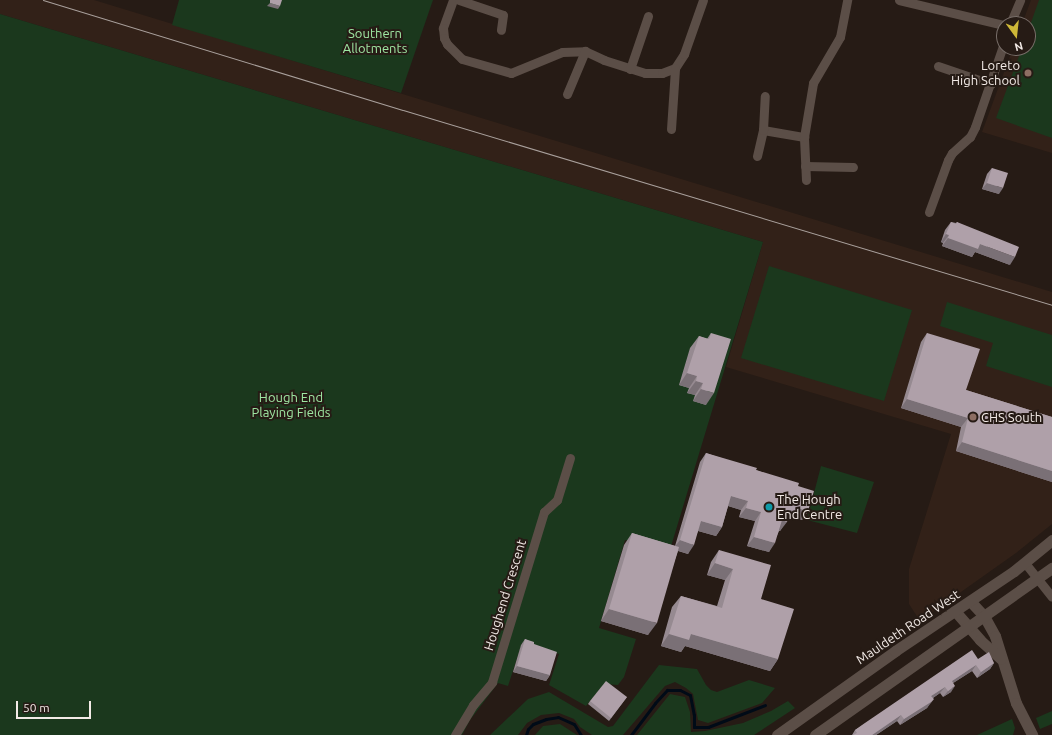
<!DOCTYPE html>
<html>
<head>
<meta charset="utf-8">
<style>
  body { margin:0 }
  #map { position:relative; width:1052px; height:735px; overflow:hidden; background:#261b15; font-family:Ubuntu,sans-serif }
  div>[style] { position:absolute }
  .built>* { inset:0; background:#322118 }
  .green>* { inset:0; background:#1b381d }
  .stream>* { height:3px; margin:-1.5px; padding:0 1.5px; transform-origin:1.5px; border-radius:1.5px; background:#000b17 }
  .minor>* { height:9px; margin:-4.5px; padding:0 4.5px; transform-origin:4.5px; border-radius:4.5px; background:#5b4e47 }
  .tertiary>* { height:11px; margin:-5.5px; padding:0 5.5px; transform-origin:5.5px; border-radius:5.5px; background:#5b4e47 }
  .tram>* { height:1px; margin:-0.5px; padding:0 0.5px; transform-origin:0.5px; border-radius:0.5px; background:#a9a09c }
  .wall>* { inset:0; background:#968a91 }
  .shaded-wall>* { inset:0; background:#7a7076 }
  .building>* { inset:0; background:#afa0a9 }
  .dots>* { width:11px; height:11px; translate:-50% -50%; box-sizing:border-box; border:2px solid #261b15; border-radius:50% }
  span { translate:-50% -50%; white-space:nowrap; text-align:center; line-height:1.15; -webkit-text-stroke:4px #261b15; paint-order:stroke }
  .park-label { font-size:13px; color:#9ee6a2 }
  .poi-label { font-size:13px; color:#f2eae6 }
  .right { translate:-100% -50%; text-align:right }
  .left { translate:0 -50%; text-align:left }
  .street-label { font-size:13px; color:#f2eae6 }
  .north { position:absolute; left:996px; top:16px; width:40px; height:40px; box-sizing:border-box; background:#261b15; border:1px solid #786e69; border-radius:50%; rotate:165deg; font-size:11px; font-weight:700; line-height:16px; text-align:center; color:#f2eae6 }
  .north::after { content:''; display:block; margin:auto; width:14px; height:18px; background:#ceb838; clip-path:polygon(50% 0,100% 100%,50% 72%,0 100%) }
  .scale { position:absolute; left:16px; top:701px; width:75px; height:18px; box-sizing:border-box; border:2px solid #f2eae6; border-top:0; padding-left:5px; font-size:12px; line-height:14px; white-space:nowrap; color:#f2eae6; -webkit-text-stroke:3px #261b15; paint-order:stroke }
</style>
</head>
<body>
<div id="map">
  <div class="built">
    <i style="clip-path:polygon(0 0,94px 0,1052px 292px,1052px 524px,1016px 553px,920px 621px,909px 604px,909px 569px,951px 434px,726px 367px,763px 242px,0 14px)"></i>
    <i style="clip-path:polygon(1031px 0,1052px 0,1052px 153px,982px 132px,1013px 48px,1028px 48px,1028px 24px,1022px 24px)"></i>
  </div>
  <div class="green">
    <i style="clip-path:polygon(179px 0,433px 0,401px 93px,172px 25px)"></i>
    <i style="clip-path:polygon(1039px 0,1052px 0,1052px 138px,996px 118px,1022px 48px,1028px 48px,1028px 31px)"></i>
    <i style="clip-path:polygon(0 14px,763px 242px,669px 553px,625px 540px,599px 628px,636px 639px,624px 677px,618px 685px,604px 684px,586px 706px,549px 685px,559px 654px,522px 643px,508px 686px,498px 683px,470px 720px,462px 735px,0 735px)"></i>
    <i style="clip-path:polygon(769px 266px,912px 310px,884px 401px,741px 358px)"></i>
    <i style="clip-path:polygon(947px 302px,1052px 335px,1052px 387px,986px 366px,993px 343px,940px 326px)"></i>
    <i style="clip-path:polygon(821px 466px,874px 482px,857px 533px,807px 520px)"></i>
    <i style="clip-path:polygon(659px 665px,697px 669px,706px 685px,711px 690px,717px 692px,749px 680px,775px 688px,762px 703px,708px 723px,698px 720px,693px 694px,686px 688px,675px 682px,665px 686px,623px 735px,592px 735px,580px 727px,574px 719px,559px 713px,541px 715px,527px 723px,518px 735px,490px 735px,528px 699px,549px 692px,608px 727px,613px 726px)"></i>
    <i style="clip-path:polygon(670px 694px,685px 697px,690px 712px,691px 732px,705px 731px,743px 723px,771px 711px,788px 701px,795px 708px,754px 735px,637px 735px)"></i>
    <i style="clip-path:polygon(1052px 711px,1052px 724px,1040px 729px,1036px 718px)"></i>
    <i style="clip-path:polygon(1012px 719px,1015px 728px,1013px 735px,977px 735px)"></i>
    <i style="clip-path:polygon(560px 724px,577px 735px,535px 735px,543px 726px)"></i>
  </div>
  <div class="stream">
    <i style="left:526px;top:735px;width:6px;rotate:-72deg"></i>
    <i style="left:528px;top:729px;width:7px;rotate:-45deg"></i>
    <i style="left:533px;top:724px;width:14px;rotate:-21deg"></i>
    <i style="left:546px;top:719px;width:12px;rotate:-9deg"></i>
    <i style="left:558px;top:717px;width:17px;rotate:24deg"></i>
    <i style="left:574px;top:724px;width:13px;rotate:58deg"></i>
    <i style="left:631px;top:735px;width:40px;rotate:-53deg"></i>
    <i style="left:655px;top:703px;width:18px;rotate:-47deg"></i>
    <i style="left:667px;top:690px;width:13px"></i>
    <i style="left:680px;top:690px;width:11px;rotate:27deg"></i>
    <i style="left:690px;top:695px;width:20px;rotate:79deg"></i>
    <i style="left:694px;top:715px;width:12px;rotate:90deg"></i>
    <i style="left:694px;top:727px;width:14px"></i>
    <i style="left:708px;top:727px;width:61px;rotate:-21.1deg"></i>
  </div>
  <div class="minor">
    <i style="left:453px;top:0;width:30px;rotate:110deg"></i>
    <i style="left:443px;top:28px;width:10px;rotate:84deg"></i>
    <i style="left:444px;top:38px;width:7px;rotate:63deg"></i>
    <i style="left:447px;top:44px;width:21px;rotate:45deg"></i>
    <i style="left:462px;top:59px;width:51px;rotate:15.9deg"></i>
    <i style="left:511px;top:73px;width:55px;rotate:-22.4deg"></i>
    <i style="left:562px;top:52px;width:23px;rotate:-2deg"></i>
    <i style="left:585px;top:51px;width:21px;rotate:25deg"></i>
    <i style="left:604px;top:60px;width:43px;rotate:17.6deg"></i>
    <i style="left:645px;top:73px;width:17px"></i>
    <i style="left:662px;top:73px;width:14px;rotate:-21deg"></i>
    <i style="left:675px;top:68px;width:17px;rotate:-57deg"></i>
    <i style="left:684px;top:54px;width:57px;rotate:-70.6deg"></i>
    <i style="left:459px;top:0;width:46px;rotate:18.8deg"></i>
    <i style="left:503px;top:15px;width:15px;rotate:98deg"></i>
    <i style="left:899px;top:0;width:108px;rotate:13.4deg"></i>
    <i style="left:1010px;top:24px;width:26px;rotate:-67deg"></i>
    <i style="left:938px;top:66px;width:56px;rotate:18.8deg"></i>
    <i style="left:630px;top:69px;width:56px;rotate:-71.2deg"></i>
    <i style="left:567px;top:94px;width:47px;rotate:-67.3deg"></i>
    <i style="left:671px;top:129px;width:61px;rotate:-86.2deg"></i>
    <i style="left:763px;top:130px;width:42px;rotate:9.7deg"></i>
    <i style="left:757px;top:156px;width:27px;rotate:-77deg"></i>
    <i style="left:763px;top:130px;width:34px;rotate:-87deg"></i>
    <i style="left:805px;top:166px;width:48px;rotate:1.2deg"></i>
    <i style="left:806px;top:180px;width:43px;rotate:-92.7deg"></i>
    <i style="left:804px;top:137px;width:55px;rotate:-80.5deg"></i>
    <i style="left:813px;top:83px;width:53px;rotate:-59.6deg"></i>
    <i style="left:840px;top:37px;width:38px;rotate:-79deg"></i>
    <i style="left:929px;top:212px;width:55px;rotate:-69.9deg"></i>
    <i style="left:948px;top:160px;width:8px;rotate:-60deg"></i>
    <i style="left:952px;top:153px;width:24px;rotate:-42deg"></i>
    <i style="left:970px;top:137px;width:11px;rotate:-63deg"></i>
    <i style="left:975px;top:127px;width:89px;rotate:-71deg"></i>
    <i style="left:1025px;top:563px;width:43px;rotate:51.5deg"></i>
    <i style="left:455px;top:735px;width:35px;rotate:-59deg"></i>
    <i style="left:473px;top:705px;width:30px;rotate:-50deg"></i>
    <i style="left:492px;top:682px;width:178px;rotate:-73deg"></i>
    <i style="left:544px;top:512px;width:18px;rotate:-43deg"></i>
    <i style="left:557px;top:500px;width:44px;rotate:-72.8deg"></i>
  </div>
  <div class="tertiary">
    <i style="left:971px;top:602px;width:19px;rotate:47deg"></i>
    <i style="left:984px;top:616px;width:23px;rotate:61deg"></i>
    <i style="left:995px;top:636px;width:70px;rotate:72.6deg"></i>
    <i style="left:1016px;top:703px;width:36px;rotate:63deg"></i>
    <i style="left:955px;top:611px;width:38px;rotate:49deg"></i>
    <i style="left:980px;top:640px;width:28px;rotate:42deg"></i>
    <i style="left:777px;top:735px;width:145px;rotate:-35.4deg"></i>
    <i style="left:895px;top:651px;width:143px;rotate:-33.9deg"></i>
    <i style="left:1014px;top:571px;width:49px;rotate:-39.2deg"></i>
    <i style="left:815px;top:735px;width:290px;rotate:-35.2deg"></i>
  </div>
  <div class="tram">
    <i style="left:43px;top:0;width:376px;rotate:17deg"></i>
    <i style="left:403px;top:110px;width:678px;rotate:16.72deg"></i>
  </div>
  <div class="wall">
    <i style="clip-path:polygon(992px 168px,999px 194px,982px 189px,987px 174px)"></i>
    <i style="clip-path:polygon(951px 222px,956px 223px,957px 222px,1010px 265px,975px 252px,972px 257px,942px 246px,943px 243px,941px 242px,945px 230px)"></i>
    <i style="clip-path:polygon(711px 333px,706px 405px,693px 401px,695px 395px,687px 393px,689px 388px,679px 385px,690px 348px,699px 336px,707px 339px)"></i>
    <i style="clip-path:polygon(927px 333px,966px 390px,1052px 417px,1052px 482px,956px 451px,961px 427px,901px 408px,921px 342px)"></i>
    <i style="clip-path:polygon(706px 453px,756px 470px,798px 486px,808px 511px,802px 520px,792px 517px,789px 521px,787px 520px,780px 531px,779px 531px,769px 552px,747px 546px,755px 521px,739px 517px,741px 510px,728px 506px,722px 527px,716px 536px,698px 531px,688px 554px,678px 551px,648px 635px,601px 621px,624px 545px,632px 533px,675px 546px,700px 462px)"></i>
    <i style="clip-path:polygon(719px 550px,761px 599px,778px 659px,770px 671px,685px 646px,681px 652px,661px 646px,672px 607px,681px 596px,717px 606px,725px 580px,707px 575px,711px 562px)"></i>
    <i style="clip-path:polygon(525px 639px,534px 644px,550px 675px,546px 681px,513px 672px,521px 645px)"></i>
    <i style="clip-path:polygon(978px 659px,994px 663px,990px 669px,977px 678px,972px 671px,953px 683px,951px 692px,943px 697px,940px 693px,933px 698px,927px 708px,900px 725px,897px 721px,876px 735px,852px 735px,855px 730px)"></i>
    <i style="clip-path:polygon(627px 697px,609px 721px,588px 704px,590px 701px)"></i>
  </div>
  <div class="shaded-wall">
    <i style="clip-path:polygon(270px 3px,280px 6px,278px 9px,267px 6px)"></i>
    <i style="clip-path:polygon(987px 183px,1003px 188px,999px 194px,982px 189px)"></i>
    <i style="clip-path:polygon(946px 234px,949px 235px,943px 243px,941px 242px)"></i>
    <i style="clip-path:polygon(948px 238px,980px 244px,1015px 257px,1010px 265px,975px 252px,972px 257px,942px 246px)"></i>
    <i style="clip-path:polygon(687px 373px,697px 376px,689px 388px,679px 385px)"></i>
    <i style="clip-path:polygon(696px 381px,703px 383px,695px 395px,687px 393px)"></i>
    <i style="clip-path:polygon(701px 389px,714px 393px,706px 405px,693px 401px)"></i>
    <i style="clip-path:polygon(907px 399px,968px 418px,961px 427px,901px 408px)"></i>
    <i style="clip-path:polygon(962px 442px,1052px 471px,1052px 482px,956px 451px)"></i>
    <i style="clip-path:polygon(731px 496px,748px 501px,741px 510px,725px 505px)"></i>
    <i style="clip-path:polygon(746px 508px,761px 512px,755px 521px,739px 517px)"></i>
    <i style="clip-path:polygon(797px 508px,808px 511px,802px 520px,792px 517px,789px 521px,784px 519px,790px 510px)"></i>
    <i style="clip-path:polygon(782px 520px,787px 522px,780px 531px,776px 529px)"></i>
    <i style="clip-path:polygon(701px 521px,722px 527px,716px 536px,695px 530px)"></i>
    <i style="clip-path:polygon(754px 537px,775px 543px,769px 552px,747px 546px)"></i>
    <i style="clip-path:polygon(680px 540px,694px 545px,688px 554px,673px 549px)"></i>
    <i style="clip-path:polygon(715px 563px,733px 569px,725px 580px,707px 575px)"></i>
    <i style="clip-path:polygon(609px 609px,657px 623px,648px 635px,601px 621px)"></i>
    <i style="clip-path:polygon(669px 634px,691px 634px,778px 659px,770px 671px,685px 646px,681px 652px,661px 646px)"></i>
    <i style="clip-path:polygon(994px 663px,990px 669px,977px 678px,981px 672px)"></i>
    <i style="clip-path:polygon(976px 665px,972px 671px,947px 687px,952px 681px)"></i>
    <i style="clip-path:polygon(517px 666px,550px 675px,546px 681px,513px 672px)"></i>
    <i style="clip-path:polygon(955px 686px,951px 692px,943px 697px,948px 691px)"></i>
    <i style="clip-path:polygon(945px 687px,940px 693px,927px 702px,931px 696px)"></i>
    <i style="clip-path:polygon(934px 699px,927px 708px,900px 725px,904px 719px)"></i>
    <i style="clip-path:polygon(901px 715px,897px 721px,876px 735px,872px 735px)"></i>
  </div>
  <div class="building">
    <i style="clip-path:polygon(270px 0,282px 0,280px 6px,270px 3px)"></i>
    <i style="clip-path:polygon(992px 168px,1008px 173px,1003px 188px,987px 183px)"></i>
    <i style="clip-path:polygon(951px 222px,956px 224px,957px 222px,1019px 247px,1015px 257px,980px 244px,978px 249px,948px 238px,949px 235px,946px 234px)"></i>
    <i style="clip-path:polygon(711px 333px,731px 339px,714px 393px,701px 389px,703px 383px,696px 381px,697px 376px,687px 373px,699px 336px,709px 339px)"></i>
    <i style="clip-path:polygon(927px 333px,980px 349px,966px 390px,1052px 417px,1052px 471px,962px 442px,968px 418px,907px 399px)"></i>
    <i style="clip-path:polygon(706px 453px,757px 468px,756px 470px,799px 483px,798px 486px,814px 491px,808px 511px,797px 508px,796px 512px,790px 510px,787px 522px,782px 520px,775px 543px,754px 537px,761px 512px,746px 508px,748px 501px,731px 496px,722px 527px,701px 521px,694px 545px,680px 540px)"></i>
    <i style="clip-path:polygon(632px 533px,679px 547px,657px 623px,609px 609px)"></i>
    <i style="clip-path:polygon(719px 550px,771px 565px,761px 599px,794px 609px,778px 659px,691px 634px,689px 640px,669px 634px,681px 596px,722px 608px,733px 569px,715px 563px)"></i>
    <i style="clip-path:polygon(525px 639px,534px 642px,534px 644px,557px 652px,550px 675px,517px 666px)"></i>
    <i style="clip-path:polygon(972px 650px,978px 659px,989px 652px,994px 663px,981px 672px,976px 665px,952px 681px,955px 686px,948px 691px,945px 687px,931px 696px,934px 699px,931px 702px,904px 719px,901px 715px,872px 735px,853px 735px,857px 733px,855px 730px,862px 725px)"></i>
    <i style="clip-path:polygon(606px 681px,627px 697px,611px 718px,590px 701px)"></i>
  </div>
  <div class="dots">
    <i style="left:1028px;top:73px;background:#8d6e63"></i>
    <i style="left:973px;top:417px;background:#8d6e63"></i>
    <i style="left:769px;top:507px;background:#0f9aa8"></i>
  </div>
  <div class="park-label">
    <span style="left:375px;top:41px">Southern<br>Allotments</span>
    <span style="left:291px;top:405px">Hough End<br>Playing Fields</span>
  </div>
  <div class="poi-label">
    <span class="right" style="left:1020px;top:73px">Loreto<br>High School</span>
    <span class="left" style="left:981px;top:417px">CHS South</span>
    <span class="left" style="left:777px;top:507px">The Hough<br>End Centre</span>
  </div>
  <div class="street-label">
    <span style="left:505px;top:595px;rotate:-73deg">Houghend Crescent</span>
    <span style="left:908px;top:627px;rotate:-34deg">Mauldeth Road West</span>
  </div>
  <div class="north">N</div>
  <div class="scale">50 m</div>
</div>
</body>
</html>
